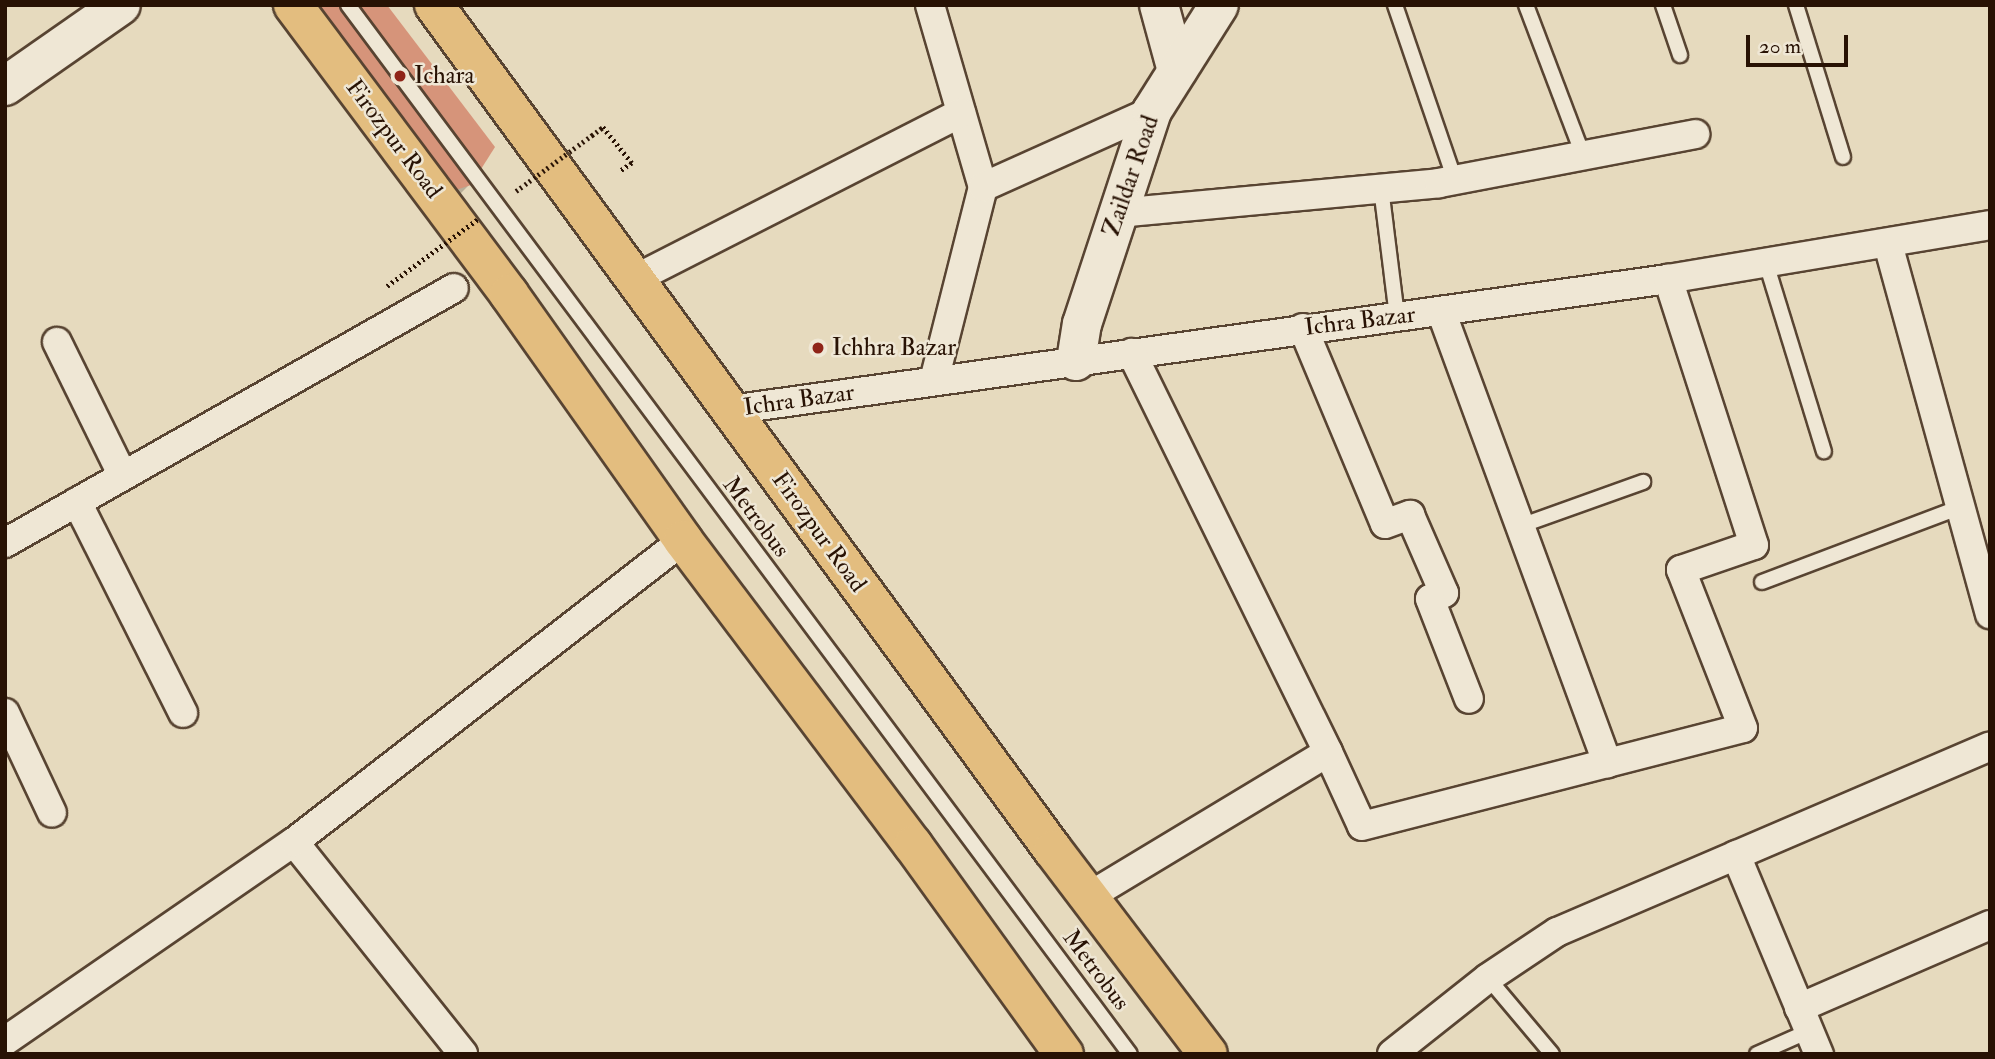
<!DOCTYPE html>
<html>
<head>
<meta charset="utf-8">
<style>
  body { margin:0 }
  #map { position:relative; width:1995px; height:1059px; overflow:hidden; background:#e6dabe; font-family:"IM FELL Double Pica",serif }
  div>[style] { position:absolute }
  .shadow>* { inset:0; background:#0003 }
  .building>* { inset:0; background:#d6947a }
  .path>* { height:4.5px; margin-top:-2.25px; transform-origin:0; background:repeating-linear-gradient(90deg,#281204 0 2px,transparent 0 5.5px) }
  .roads { filter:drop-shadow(2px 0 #584432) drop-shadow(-2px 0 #584432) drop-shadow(0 2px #584432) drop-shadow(0 -2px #584432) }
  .lane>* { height:14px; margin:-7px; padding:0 7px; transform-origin:7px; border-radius:7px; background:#efe7d5 }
  .street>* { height:28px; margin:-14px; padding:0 14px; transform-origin:14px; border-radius:14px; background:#efe7d5 }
  .secondary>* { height:38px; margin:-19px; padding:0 19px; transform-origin:19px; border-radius:19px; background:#efe7d5 }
  .primary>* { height:38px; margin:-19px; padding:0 19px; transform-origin:19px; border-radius:19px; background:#e3bd7f }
  .path-bridge>* { height:4.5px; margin-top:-2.25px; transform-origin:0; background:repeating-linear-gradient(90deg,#281204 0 2px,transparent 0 5.5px) }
  .bridges { filter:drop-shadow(2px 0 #584432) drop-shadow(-2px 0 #584432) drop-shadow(0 2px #584432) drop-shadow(0 -2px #584432) }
  .lane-bridge>* { height:14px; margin:-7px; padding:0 7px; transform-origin:7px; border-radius:7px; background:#efe7d5 }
  .dots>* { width:19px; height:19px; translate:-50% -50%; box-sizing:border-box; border:4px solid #efe7d5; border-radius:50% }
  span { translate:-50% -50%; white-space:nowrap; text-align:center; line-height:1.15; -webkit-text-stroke:5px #efe7d5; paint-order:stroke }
  .poi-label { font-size:24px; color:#281204 }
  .left { translate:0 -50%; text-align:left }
  .street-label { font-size:24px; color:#281204 }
  .frame { position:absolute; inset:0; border:7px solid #281204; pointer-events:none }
  .scale { position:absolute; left:1746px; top:35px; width:102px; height:32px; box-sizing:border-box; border:4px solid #281204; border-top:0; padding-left:9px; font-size:21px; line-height:24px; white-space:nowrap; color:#281204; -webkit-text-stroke:5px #efe7d5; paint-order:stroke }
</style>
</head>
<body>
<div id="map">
  <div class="shadow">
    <i style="clip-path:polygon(273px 5px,385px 5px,470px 184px,451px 203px,428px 211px)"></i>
  </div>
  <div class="building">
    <i style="clip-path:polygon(306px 5px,387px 5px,495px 147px,471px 185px,447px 193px)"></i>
  </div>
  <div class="path">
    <i style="left:603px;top:127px;width:46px;rotate:51.1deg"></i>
    <i style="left:632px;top:163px;width:16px;rotate:145deg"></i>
  </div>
  <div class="roads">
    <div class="lane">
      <i style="left:1395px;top:5px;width:185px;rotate:71.1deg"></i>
      <i style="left:1526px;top:5px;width:160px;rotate:69.2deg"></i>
      <i style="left:1663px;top:5px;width:53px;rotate:71.2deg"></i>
      <i style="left:1796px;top:5px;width:159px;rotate:72.8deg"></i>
      <i style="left:1381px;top:188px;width:129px;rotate:82.9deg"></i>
      <i style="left:1766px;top:263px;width:197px;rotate:72.9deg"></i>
      <i style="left:1520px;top:526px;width:131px;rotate:-19.7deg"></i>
      <i style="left:1762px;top:582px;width:212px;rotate:-20.7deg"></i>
      <i style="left:1488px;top:978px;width:99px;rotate:49.9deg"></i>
      <i style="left:1757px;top:1054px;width:57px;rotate:-23.9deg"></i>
    </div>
    <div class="street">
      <i style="left:930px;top:5px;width:190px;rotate:73.8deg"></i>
      <i style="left:983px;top:187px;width:199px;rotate:104.2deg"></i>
      <i style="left:983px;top:187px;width:185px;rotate:-24.2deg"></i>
      <i style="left:1118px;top:213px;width:322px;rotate:-5.3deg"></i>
      <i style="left:1439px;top:183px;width:261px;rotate:-10.8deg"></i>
      <i style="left:1888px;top:244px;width:384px;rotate:74.6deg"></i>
      <i style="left:633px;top:280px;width:368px;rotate:-27deg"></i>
      <i style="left:1441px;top:311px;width:482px;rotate:69.8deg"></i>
      <i style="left:1303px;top:328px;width:212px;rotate:67.3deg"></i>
      <i style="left:1385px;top:524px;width:27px;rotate:-20deg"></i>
      <i style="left:1410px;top:515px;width:85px;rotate:66.4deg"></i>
      <i style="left:1444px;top:593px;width:15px;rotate:157deg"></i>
      <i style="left:1430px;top:599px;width:107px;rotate:68.7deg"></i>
      <i style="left:57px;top:342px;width:149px;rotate:63.8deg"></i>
      <i style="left:730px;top:410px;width:947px;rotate:-7.95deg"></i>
      <i style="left:1668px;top:279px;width:326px;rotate:-9.5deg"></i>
      <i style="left:77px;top:502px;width:236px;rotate:63.3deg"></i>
      <i style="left:5px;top:543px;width:516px;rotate:-29.59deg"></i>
      <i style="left:5px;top:713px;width:110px;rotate:64.8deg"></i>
      <i style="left:1328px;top:752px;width:81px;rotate:65.3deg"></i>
      <i style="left:1362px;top:826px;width:393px;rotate:-14.4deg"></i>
      <i style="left:1743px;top:728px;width:170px;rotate:-111.4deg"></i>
      <i style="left:1681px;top:570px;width:77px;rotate:-18.9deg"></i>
      <i style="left:1754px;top:545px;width:280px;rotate:-107.9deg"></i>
      <i style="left:294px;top:842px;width:271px;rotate:51.4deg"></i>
      <i style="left:1736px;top:855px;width:216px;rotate:67.4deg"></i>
      <i style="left:1088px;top:897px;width:280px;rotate:-31.1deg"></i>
      <i style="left:1328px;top:752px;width:445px;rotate:-116.2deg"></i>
      <i style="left:1799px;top:1008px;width:208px;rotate:-23.5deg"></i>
      <i style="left:5px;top:1041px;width:351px;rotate:-34.6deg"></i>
      <i style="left:294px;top:842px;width:492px;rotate:-37.8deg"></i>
      <i style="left:1392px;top:1054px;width:122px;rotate:-38.4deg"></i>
      <i style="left:1488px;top:978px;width:83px;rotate:-33.7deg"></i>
      <i style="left:1557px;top:932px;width:471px;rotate:-23.2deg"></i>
    </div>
    <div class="secondary">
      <i style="left:1159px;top:5px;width:68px;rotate:74.7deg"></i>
      <i style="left:5px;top:86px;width:141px;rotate:-34.9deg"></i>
      <i style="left:1076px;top:361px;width:37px;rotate:-81deg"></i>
      <i style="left:1082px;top:324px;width:224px;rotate:-71.8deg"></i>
      <i style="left:1152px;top:111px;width:125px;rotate:-57.7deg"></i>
    </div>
    <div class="primary">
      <i style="left:293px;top:5px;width:361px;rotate:53.2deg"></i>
      <i style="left:509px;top:294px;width:301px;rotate:54.7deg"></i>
      <i style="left:683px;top:540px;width:382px;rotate:53deg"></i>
      <i style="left:913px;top:845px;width:258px;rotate:54.2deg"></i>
      <i style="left:434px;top:5px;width:1047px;rotate:53.78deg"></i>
      <i style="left:1053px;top:850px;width:256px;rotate:52.8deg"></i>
    </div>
  </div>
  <div class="path-bridge">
    <i style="left:516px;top:191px;width:108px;rotate:-36.3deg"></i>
    <i style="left:387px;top:286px;width:113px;rotate:-36.4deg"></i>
  </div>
  <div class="bridges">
    <div class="lane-bridge">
      <i style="left:348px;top:5px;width:1308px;rotate:53.3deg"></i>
    </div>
  </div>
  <div class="dots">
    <i style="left:400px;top:76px;background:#8f2418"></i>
    <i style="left:818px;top:348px;background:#8f2418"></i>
  </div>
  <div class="poi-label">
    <span class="left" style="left:414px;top:76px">Ichara</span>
    <span class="left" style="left:832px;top:348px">Ichhra Bazar</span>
  </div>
  <div class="street-label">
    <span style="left:394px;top:139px;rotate:53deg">Firozpur Road</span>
    <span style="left:1131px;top:176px;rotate:-71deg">Zaildar Road</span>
    <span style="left:1360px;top:321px;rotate:-7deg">Ichra Bazar</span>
    <span style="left:799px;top:400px;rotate:-8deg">Ichra Bazar</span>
    <span style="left:756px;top:517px;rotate:53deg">Metrobus</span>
    <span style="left:819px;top:532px;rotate:54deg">Firozpur Road</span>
    <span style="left:1096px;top:970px;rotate:53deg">Metrobus</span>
  </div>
  <div class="frame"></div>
  <div class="scale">20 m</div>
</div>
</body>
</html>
